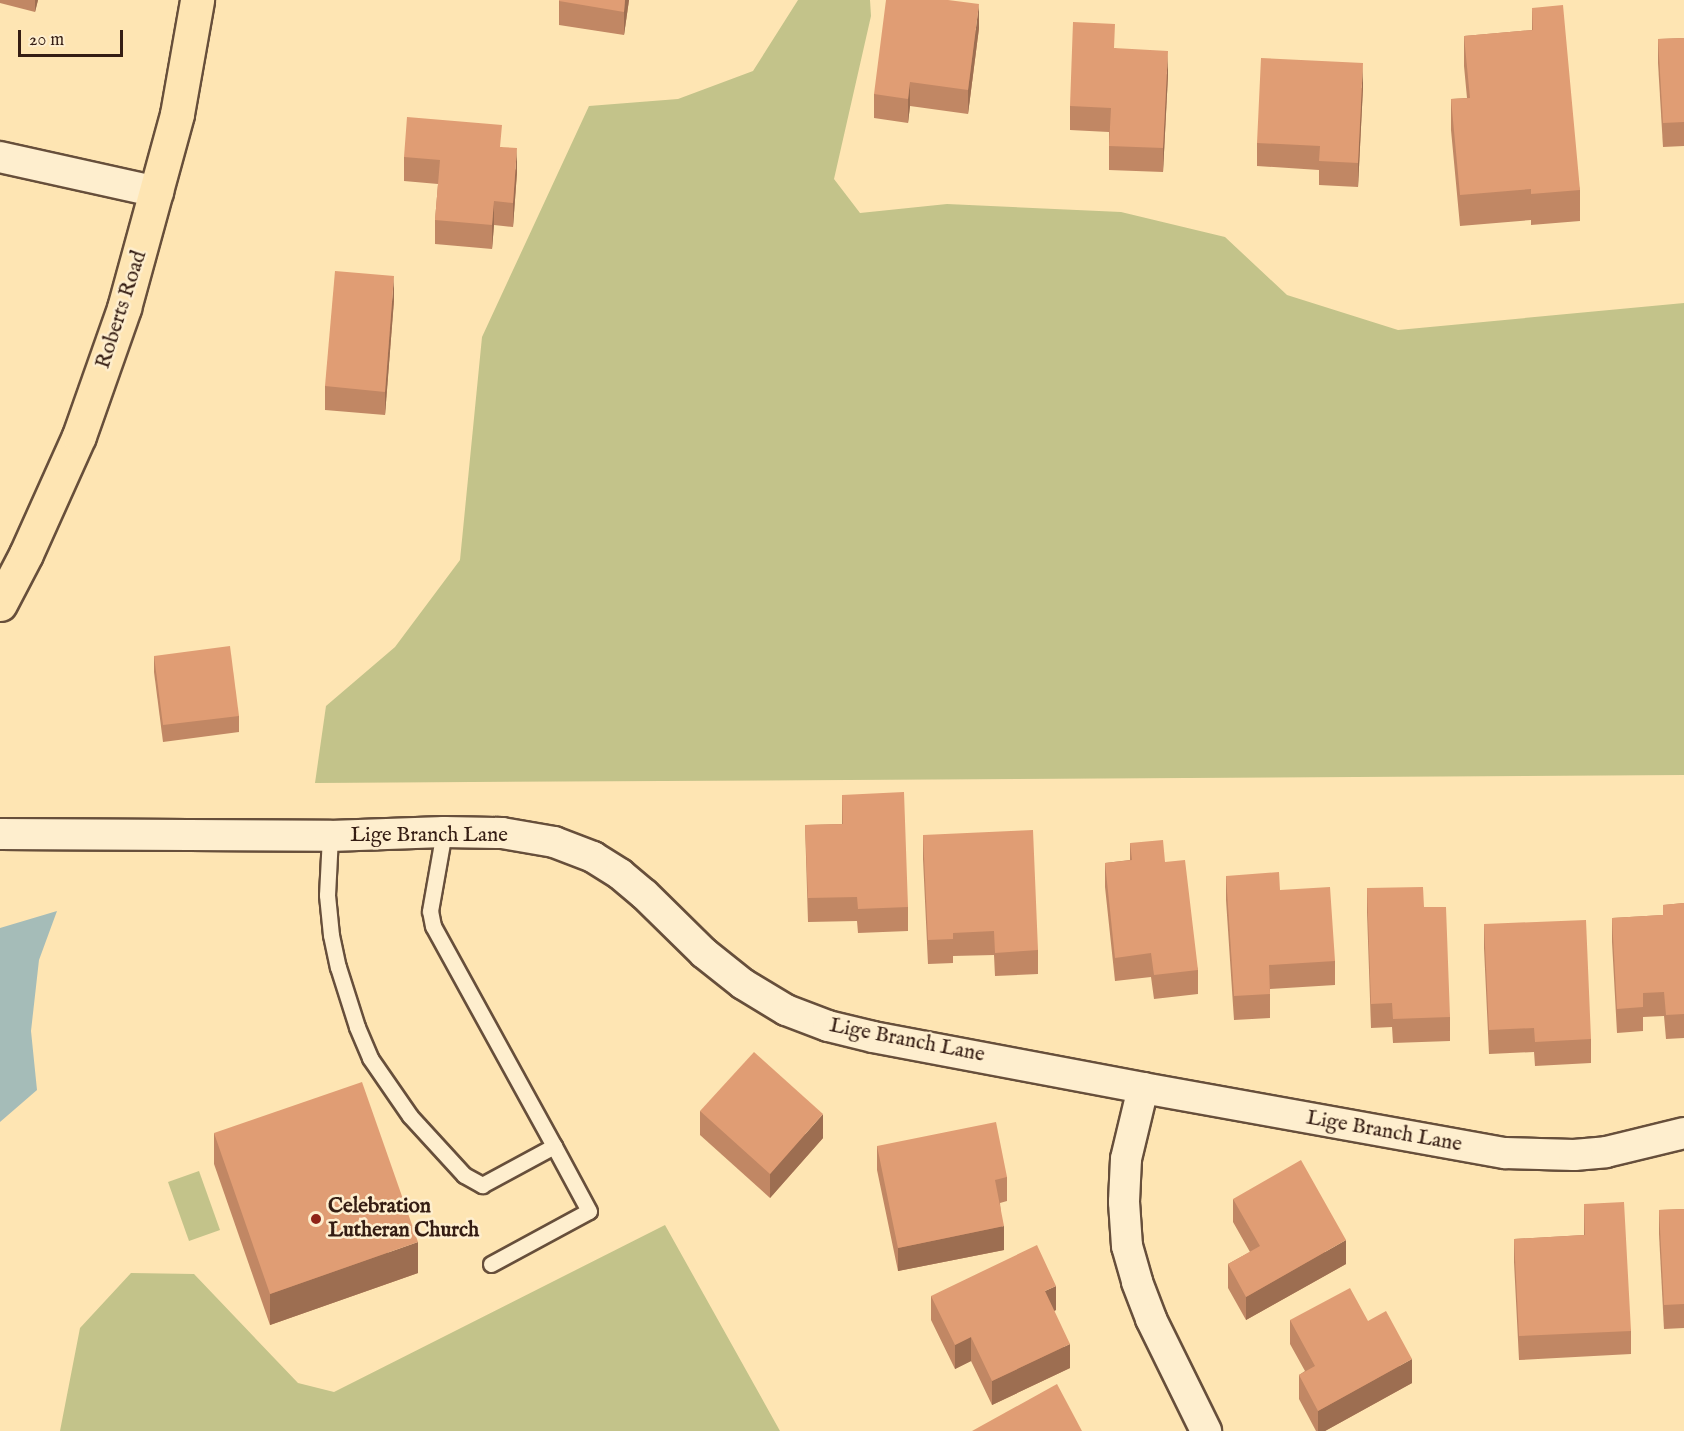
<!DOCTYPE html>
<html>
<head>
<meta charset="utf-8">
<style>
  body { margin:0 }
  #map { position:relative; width:1684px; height:1431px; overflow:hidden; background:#fee5b3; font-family:"IM FELL English",serif }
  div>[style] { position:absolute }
  .green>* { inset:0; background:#c3c38a }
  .water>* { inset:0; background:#a5bcb8 }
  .roads { filter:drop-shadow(2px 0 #674f3b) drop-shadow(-2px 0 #674f3b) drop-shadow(0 2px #674f3b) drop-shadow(0 -2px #674f3b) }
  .service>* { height:15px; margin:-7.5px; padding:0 7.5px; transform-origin:7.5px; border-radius:7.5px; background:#feeece }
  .minor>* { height:30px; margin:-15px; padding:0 15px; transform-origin:15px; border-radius:15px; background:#feeece }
  .primary>* { height:33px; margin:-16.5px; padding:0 16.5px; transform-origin:16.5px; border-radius:16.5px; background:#fee5b3 }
  .wall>* { inset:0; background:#c18764 }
  .shaded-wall>* { inset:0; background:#9d6e51 }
  .building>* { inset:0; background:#e09d74 }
  .dots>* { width:16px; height:16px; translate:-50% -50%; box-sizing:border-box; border:3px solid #feeece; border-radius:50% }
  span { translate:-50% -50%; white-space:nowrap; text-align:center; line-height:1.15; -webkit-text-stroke:5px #feeece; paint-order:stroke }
  .street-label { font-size:21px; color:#351d13 }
  .poi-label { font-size:21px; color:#351d13; font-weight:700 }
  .left { translate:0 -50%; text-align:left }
  .scale { position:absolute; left:18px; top:30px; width:105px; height:27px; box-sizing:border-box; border:3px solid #351d13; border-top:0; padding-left:8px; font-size:18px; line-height:21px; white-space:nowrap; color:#351d13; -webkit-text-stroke:4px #feeece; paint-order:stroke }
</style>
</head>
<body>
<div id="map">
  <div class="green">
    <i style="clip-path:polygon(798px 0,870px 0,871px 16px,834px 179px,860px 213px,947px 204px,1121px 212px,1225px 237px,1287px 295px,1398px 330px,1684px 303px,1684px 775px,315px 783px,326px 706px,395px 647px,460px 560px,482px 337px,589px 106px,678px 99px,753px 71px)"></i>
    <i style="clip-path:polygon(199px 1171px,220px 1230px,189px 1241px,168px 1182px)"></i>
    <i style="clip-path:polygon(665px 1225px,780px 1431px,60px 1431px,80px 1328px,131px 1273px,194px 1274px,298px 1383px,334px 1392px)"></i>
  </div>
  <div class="water">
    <i style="clip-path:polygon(57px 911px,39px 960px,31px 1031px,37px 1090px,0 1122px,0 928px)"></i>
  </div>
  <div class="roads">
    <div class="service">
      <i style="left:330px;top:836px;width:59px;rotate:92.9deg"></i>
      <i style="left:327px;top:895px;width:40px;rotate:84.3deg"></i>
      <i style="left:331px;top:935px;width:33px;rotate:78deg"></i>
      <i style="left:338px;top:967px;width:63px;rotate:72.4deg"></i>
      <i style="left:357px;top:1027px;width:34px;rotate:67deg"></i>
      <i style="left:370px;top:1058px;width:70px;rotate:55.4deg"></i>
      <i style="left:410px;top:1116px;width:80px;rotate:47.5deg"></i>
      <i style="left:464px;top:1175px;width:21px;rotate:29deg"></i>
      <i style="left:482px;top:1185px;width:82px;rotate:-28.4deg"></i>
      <i style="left:554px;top:1146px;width:251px;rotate:-118.8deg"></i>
      <i style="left:433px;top:926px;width:15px;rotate:-101deg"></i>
      <i style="left:430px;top:911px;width:80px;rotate:-80deg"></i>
      <i style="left:491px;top:1264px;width:111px;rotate:-28.4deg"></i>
      <i style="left:589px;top:1211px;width:74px;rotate:-118.3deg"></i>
    </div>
    <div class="minor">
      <i style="left:0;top:157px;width:162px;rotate:12.5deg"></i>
      <i style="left:0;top:834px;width:330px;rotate:0.3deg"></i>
      <i style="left:330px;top:836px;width:114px;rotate:-2deg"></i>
      <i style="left:444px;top:832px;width:58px;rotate:1deg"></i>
      <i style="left:502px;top:833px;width:53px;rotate:9.8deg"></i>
      <i style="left:554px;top:842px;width:42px;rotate:21deg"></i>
      <i style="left:593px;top:857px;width:32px;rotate:32deg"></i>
      <i style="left:620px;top:874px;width:31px;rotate:40deg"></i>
      <i style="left:644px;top:894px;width:84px;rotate:44.5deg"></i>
      <i style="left:704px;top:953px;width:50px;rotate:38.5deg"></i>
      <i style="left:743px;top:984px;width:50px;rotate:31.2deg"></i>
      <i style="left:786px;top:1010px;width:45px;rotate:20.9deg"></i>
      <i style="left:828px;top:1026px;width:46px;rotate:13.7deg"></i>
      <i style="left:873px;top:1037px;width:275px;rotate:10.7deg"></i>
      <i style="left:1143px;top:1088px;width:368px;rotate:10.2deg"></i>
      <i style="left:1505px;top:1153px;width:69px;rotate:1.7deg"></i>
      <i style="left:1574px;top:1155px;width:32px;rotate:-5deg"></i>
      <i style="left:1606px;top:1152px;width:80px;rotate:-13.7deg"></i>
      <i style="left:1143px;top:1088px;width:73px;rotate:103.5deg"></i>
      <i style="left:1126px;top:1159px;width:43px;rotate:92.7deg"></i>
      <i style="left:1124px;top:1202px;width:44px;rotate:86.1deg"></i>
      <i style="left:1127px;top:1246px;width:37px;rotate:74deg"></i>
      <i style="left:1137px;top:1282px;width:40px;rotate:69deg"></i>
      <i style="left:1151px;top:1319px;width:125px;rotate:63.8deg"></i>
    </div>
    <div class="primary">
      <i style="left:0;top:604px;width:56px;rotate:-62.5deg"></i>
      <i style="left:26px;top:554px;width:129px;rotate:-65.8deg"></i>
      <i style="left:79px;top:436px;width:136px;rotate:-70.6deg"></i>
      <i style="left:124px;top:308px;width:201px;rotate:-74.7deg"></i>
      <i style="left:177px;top:114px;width:116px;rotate:-80deg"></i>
    </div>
  </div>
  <div class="wall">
    <i style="clip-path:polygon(0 0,38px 0,35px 12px,0 3px)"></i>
    <i style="clip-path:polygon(559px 0,629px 0,624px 35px,559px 25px)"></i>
    <i style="clip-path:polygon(1532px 8px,1580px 190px,1580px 221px,1531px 225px,1531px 220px,1460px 226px,1451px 130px,1451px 99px,1467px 98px,1464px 66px,1464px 36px,1532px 30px)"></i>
    <i style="clip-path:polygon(979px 28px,968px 114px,910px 106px,908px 123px,874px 118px,874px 94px)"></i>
    <i style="clip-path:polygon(1684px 38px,1684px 146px,1663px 147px,1658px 63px,1658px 39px)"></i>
    <i style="clip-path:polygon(1115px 48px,1168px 75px,1163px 172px,1109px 170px,1109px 132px,1070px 130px,1070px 106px)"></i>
    <i style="clip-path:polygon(1363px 87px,1358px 187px,1319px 185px,1319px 170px,1257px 166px,1257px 143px)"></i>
    <i style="clip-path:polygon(502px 147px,517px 172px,513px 227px,494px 225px,492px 249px,435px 244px,435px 220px,438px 184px,404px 181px,404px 157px)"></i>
    <i style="clip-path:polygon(394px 300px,385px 415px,325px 410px,325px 386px)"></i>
    <i style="clip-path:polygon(154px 656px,239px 716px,239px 732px,163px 742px,154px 672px)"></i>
    <i style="clip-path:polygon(842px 795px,908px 907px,908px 931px,858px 933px,857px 921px,808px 922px,805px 825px,842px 824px)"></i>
    <i style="clip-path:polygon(923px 835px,1038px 950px,1038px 974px,995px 976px,994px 955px,953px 956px,953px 963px,928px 964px,923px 859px)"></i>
    <i style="clip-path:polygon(1130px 843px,1165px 862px,1198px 970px,1198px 994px,1154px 999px,1151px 977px,1115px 981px,1105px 887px,1105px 863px,1130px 860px)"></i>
    <i style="clip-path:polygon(1226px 876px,1280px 890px,1335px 961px,1335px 985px,1270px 989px,1270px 1018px,1234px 1020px,1226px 900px)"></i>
    <i style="clip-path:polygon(1367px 888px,1424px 907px,1450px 1017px,1450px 1041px,1393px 1043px,1392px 1027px,1371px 1028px,1367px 912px)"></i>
    <i style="clip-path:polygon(1684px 903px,1684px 1038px,1666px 1039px,1664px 1016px,1643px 1017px,1643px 1031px,1617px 1033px,1612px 942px,1612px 918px,1663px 915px,1663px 905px)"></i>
    <i style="clip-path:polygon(1484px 924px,1591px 1039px,1591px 1063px,1535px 1066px,1534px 1052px,1489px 1054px,1484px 948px)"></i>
    <i style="clip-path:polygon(700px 1111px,823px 1138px,770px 1198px,700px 1135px)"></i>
    <i style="clip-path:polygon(214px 1133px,418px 1273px,270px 1325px,214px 1164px)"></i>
    <i style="clip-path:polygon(877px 1146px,1007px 1177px,1007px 1201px,1000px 1203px,1004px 1250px,898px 1271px,877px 1170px)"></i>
    <i style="clip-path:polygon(1233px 1199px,1346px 1264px,1246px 1320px,1228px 1288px,1228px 1264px,1250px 1252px,1233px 1222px)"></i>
    <i style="clip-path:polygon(1584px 1204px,1631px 1331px,1631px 1354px,1519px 1360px,1514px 1262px,1514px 1239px,1584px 1235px)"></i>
    <i style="clip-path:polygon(1684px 1209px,1684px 1328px,1664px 1329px,1659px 1234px,1659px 1210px)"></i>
    <i style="clip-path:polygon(931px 1296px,1056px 1310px,1054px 1311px,1070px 1368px,992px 1405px,971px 1361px,955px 1369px,931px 1320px)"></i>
    <i style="clip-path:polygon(1290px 1320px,1368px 1321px,1412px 1383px,1325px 1431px,1316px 1431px,1299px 1399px,1299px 1375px,1305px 1371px,1290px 1344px)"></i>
  </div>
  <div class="shaded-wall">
    <i style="clip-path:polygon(35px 0,38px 0,35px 12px)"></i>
    <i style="clip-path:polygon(625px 0,629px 0,624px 35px,624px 12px)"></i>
    <i style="clip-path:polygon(979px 4px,979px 28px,968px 114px,968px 90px)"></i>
    <i style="clip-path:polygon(1168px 51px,1168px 75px,1163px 172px,1163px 148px)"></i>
    <i style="clip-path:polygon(1363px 63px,1363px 87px,1358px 187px,1358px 163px)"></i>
    <i style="clip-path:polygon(910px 82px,910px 106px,908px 123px,908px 99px)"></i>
    <i style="clip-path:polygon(517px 148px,517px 172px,513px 227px,513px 203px)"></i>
    <i style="clip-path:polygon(494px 201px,494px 225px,492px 249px,492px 225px)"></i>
    <i style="clip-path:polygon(394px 276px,394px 300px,385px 415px,385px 392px)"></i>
    <i style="clip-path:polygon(823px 1114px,823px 1138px,770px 1198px,770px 1174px)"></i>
    <i style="clip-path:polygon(1004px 1226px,1004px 1250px,898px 1271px,898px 1248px)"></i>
    <i style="clip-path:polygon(1346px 1240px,1346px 1264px,1246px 1320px,1246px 1297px)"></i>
    <i style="clip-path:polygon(418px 1242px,418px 1273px,270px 1325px,270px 1294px)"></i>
    <i style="clip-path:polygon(1056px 1286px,1056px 1310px,1045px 1315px,1045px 1291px)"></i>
    <i style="clip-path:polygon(971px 1337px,971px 1361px,955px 1369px,955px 1345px)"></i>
    <i style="clip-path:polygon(1070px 1344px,1070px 1368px,992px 1405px,992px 1381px)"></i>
    <i style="clip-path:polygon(1412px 1359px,1412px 1383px,1325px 1431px,1318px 1431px,1318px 1411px)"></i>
  </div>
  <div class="building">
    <i style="clip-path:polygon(559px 0,625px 0,624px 12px,559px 1px)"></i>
    <i style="clip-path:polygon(886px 0,948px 0,979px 4px,968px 90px,910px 82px,908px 99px,874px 94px)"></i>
    <i style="clip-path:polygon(1563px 5px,1580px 190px,1531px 194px,1531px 189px,1460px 195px,1451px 99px,1470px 98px,1464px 36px,1533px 30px,1532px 8px)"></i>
    <i style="clip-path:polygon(1073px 22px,1115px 24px,1114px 48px,1168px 51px,1163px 148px,1109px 146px,1111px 108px,1070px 106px)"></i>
    <i style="clip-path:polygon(1684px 38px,1684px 122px,1663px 123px,1658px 39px)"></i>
    <i style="clip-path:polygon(1261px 58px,1363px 63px,1358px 163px,1319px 161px,1320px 146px,1257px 143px)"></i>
    <i style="clip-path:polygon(407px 117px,502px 125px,500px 147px,517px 148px,513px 203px,494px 201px,492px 225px,435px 220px,440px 160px,404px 157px)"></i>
    <i style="clip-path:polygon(335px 271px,394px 276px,385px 392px,325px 386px)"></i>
    <i style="clip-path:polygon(230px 646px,239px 716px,163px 725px,154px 656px)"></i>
    <i style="clip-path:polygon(904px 792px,908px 907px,858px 909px,857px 897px,808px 898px,805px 825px,843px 824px,842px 795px)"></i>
    <i style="clip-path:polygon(1033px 830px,1038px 950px,995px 953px,994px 931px,953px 933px,953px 939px,928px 940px,923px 835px)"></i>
    <i style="clip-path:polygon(1163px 840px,1165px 862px,1185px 860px,1198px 970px,1154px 975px,1151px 953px,1115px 958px,1105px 863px,1132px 860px,1130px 843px)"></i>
    <i style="clip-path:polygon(1279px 872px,1280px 890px,1330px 887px,1335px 961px,1269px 965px,1270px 994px,1234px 996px,1226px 876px)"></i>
    <i style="clip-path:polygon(1423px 887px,1424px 907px,1446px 907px,1450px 1017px,1393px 1019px,1392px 1003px,1371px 1004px,1367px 888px)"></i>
    <i style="clip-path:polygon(1684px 903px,1684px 1014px,1666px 1015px,1664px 992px,1643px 993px,1643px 1007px,1617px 1009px,1612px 918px,1663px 915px,1663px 905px)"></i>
    <i style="clip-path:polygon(1586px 920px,1591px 1039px,1535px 1042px,1534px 1028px,1489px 1030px,1484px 924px)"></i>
    <i style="clip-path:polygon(754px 1052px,823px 1114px,770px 1174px,700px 1111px)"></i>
    <i style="clip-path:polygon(362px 1082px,418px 1242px,270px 1294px,214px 1133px)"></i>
    <i style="clip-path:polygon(996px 1122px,1007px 1177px,995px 1180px,1004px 1226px,898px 1248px,877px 1146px)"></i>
    <i style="clip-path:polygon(1301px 1160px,1346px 1240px,1246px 1297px,1228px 1264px,1260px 1246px,1233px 1199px)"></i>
    <i style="clip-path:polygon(1624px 1202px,1631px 1331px,1519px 1336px,1514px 1239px,1585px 1235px,1584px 1204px)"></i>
    <i style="clip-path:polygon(1684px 1209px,1684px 1304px,1664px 1305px,1659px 1210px)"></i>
    <i style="clip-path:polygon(1037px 1245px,1056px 1286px,1045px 1291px,1070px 1344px,992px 1381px,971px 1337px,955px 1345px,931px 1296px)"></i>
    <i style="clip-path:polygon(1350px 1288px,1368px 1321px,1386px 1311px,1412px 1359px,1318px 1411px,1299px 1375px,1315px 1366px,1290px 1320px)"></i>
    <i style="clip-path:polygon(1057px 1384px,1082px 1431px,972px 1431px)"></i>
  </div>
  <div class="dots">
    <i style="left:316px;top:1219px;background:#8f2418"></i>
  </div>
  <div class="street-label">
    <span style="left:122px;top:310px;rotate:-72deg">Roberts Road</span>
    <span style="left:429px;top:836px">Lige Branch Lane</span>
    <span style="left:907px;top:1041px;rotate:11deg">Lige Branch Lane</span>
    <span style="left:1384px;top:1132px;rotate:10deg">Lige Branch Lane</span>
  </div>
  <div class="poi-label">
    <span class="left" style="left:328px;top:1219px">Celebration<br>Lutheran Church</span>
  </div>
  <div class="scale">20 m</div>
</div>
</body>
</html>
